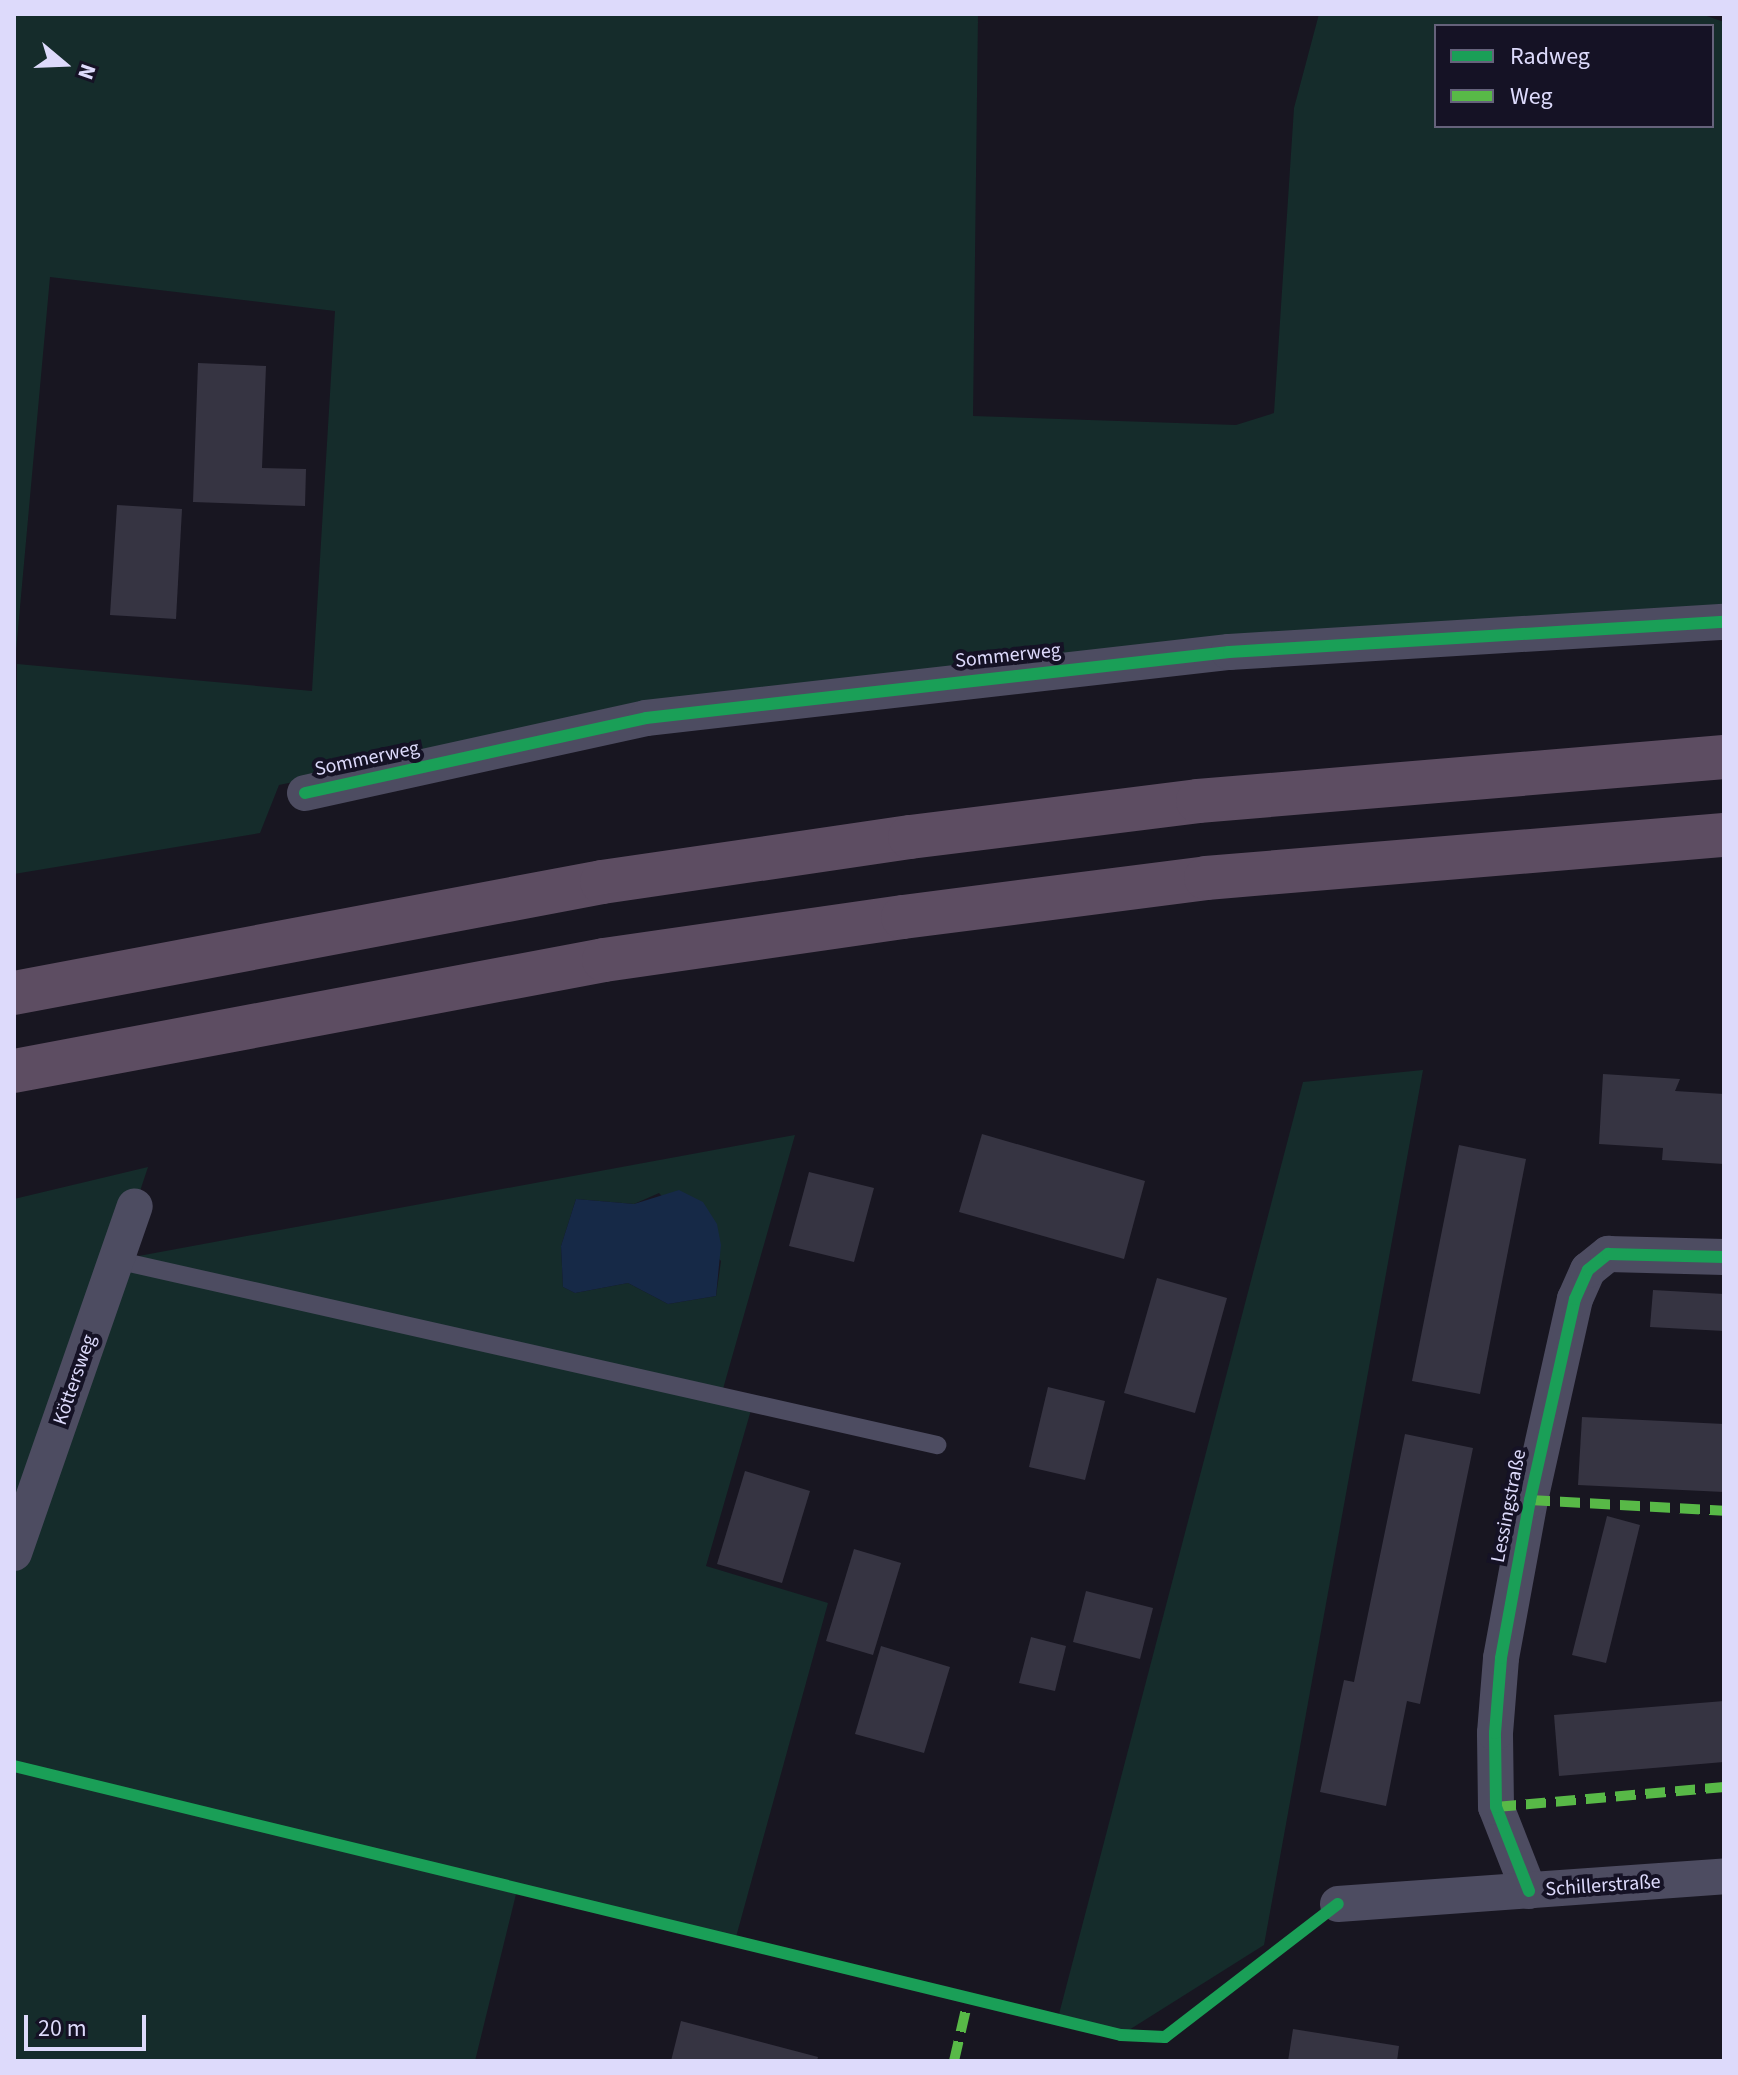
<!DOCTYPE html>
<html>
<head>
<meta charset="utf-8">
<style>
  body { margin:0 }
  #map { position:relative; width:1738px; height:2075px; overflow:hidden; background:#181621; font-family:"Source Sans 3",sans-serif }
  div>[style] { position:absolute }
  .green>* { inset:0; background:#152c2b }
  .water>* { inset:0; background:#162947 }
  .building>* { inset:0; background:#363442 }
  .service>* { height:18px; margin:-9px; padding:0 9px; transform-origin:9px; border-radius:9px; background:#4d4c61 }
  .minor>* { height:36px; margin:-18px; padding:0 18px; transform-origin:18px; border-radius:18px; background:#4d4c61 }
  .motorway>* { height:44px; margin:-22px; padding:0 22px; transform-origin:22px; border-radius:22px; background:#5d4d62 }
  .quiet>* { height:10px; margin-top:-5px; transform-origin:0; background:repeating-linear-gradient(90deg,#58b947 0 20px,transparent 0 30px) }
  .cycleway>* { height:12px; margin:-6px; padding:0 6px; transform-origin:6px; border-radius:6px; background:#1a9f57 }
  span { translate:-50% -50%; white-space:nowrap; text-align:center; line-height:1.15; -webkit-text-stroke:8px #151225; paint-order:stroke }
  .street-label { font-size:20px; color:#dddafb }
  .frame { position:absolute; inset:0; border:16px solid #dddafb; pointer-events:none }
  .legend { position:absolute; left:1434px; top:24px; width:280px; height:104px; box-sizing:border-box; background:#151225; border:2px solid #65627b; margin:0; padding:10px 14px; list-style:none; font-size:24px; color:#dddafb }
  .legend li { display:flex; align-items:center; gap:16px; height:40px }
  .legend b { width:40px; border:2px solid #65627b }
  .north { position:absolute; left:24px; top:24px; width:80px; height:80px; -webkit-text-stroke:6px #151225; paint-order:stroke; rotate:109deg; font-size:22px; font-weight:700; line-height:32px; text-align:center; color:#dddafb }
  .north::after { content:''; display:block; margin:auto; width:28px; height:36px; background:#dddafb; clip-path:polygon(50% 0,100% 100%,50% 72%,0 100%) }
  .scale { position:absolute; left:24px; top:2015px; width:122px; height:36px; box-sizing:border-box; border:4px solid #dddafb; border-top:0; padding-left:10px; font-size:24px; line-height:28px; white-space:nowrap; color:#dddafb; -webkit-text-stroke:6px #151225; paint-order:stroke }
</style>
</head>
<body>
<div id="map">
  <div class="green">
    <i style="clip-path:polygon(evenodd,14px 14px,978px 14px,973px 416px,1236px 425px,1274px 413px,1294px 108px,1319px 14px,1701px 14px,1724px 22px,1724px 609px,647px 709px,279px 785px,260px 833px,14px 874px,17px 664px,312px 691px,335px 311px,50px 277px,14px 673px,14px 14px,1436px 26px,1712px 26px,1712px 126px,1436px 126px,1436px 26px)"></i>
    <i style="clip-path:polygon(1423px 1070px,1264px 1945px,1121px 2035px,1058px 2018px,1303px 1082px)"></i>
    <i style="clip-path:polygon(evenodd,795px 1135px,721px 1396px,751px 1410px,706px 1566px,828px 1603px,736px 1937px,518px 1886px,475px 2061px,14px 2061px,14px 1199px,148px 1167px,117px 1260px,795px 1135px,659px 1193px,721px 1261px,716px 1296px,668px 1304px,628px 1283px,575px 1293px,563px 1287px,561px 1246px,576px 1199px,634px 1204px,659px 1193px)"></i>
  </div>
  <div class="water">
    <i style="clip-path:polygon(679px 1190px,703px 1202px,717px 1224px,721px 1245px,716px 1296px,668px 1304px,628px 1283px,575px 1293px,563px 1287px,561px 1246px,576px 1199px,634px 1204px)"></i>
  </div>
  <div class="building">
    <i style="clip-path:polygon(198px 363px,266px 366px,262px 468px,306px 469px,305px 506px,193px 502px)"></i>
    <i style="clip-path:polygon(117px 505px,182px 509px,176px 619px,110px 615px)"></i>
    <i style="clip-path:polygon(1603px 1074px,1680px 1079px,1675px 1091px,1724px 1094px,1724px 1164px,1662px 1160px,1663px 1148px,1599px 1144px)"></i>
    <i style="clip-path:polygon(982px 1134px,1145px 1181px,1124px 1259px,959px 1212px)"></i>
    <i style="clip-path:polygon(1459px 1145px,1526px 1159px,1480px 1394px,1412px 1381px)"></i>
    <i style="clip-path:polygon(809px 1172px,874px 1188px,854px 1262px,789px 1246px)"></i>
    <i style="clip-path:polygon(1157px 1278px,1227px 1298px,1195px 1413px,1124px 1393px)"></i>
    <i style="clip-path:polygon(1653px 1290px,1724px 1294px,1724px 1331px,1650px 1327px)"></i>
    <i style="clip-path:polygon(1048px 1387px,1105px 1401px,1085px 1480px,1029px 1467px)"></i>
    <i style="clip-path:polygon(1582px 1417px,1724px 1424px,1724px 1492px,1578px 1485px)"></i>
    <i style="clip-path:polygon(1405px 1434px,1473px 1448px,1420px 1704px,1407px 1701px,1386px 1806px,1320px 1792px,1344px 1680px,1354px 1682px)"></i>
    <i style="clip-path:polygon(745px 1471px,810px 1491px,782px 1583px,717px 1564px)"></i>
    <i style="clip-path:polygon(1607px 1516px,1640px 1525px,1606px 1663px,1572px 1655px)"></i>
    <i style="clip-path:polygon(854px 1549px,901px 1563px,873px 1655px,826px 1641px)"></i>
    <i style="clip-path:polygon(1086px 1591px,1153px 1608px,1140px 1659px,1073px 1642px)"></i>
    <i style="clip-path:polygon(1031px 1637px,1066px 1646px,1055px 1691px,1019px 1683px)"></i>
    <i style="clip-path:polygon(881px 1646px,950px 1667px,924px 1753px,855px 1734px)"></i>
    <i style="clip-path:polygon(1724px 1701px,1724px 1762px,1559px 1776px,1554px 1715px)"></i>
    <i style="clip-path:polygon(681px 2021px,818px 2057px,817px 2061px,671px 2061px)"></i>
    <i style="clip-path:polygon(1293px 2029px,1399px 2046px,1397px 2061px,1288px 2061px)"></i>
  </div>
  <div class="service">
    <i style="left:116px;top:1260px;width:842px;rotate:12.7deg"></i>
  </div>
  <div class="minor">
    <i style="left:305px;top:793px;width:349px;rotate:-12.4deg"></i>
    <i style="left:646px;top:718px;width:587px;rotate:-6.46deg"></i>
    <i style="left:1229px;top:652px;width:496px;rotate:-3.5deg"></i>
    <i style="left:14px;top:1553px;width:367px;rotate:-70.8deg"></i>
    <i style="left:1529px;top:1891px;width:90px;rotate:-111.4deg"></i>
    <i style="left:1496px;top:1807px;width:74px;rotate:-90.8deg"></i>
    <i style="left:1495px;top:1733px;width:75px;rotate:-85.4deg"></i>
    <i style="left:1501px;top:1658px;width:161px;rotate:-79.6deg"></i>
    <i style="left:1530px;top:1500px;width:206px;rotate:-77.4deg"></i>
    <i style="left:1575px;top:1299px;width:32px;rotate:-66deg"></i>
    <i style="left:1588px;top:1270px;width:26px;rotate:-39deg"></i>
    <i style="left:1608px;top:1254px;width:116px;rotate:1.5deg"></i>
    <i style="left:1338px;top:1904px;width:387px;rotate:-4.1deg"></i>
  </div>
  <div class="motorway">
    <i style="left:14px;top:993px;width:598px;rotate:-10.69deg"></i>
    <i style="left:602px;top:882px;width:311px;rotate:-8.3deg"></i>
    <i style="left:910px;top:837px;width:290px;rotate:-7.1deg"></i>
    <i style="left:1198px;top:801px;width:528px;rotate:-4.78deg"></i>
    <i style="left:14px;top:1071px;width:600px;rotate:-10.65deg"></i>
    <i style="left:604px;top:960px;width:302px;rotate:-8.2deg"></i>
    <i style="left:903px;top:917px;width:305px;rotate:-7.3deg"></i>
    <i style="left:1206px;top:878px;width:520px;rotate:-4.75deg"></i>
  </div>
  <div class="quiet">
    <i style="left:1530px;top:1500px;width:194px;rotate:3.2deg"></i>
    <i style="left:1496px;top:1807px;width:229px;rotate:-5deg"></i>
    <i style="left:954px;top:2061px;width:67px;rotate:-77deg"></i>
  </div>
  <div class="cycleway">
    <i style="left:305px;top:793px;width:349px;rotate:-12.4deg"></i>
    <i style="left:646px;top:718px;width:587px;rotate:-6.46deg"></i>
    <i style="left:1229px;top:652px;width:496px;rotate:-3.5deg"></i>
    <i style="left:14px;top:1766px;width:1139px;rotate:13.66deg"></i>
    <i style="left:1121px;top:2035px;width:44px;rotate:2.6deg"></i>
    <i style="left:1165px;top:2037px;width:218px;rotate:-37.6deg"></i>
    <i style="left:1529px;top:1891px;width:90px;rotate:-111.4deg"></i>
    <i style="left:1496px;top:1807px;width:74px;rotate:-90.8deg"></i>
    <i style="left:1495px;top:1733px;width:75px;rotate:-85.4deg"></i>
    <i style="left:1501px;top:1658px;width:161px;rotate:-79.6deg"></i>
    <i style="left:1530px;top:1500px;width:206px;rotate:-77.4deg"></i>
    <i style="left:1575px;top:1299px;width:32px;rotate:-66deg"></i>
    <i style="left:1588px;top:1270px;width:26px;rotate:-39deg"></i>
    <i style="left:1608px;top:1254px;width:116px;rotate:1.5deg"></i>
  </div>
  <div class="street-label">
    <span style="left:1008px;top:656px;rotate:-6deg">Sommerweg</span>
    <span style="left:367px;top:759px;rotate:-12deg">Sommerweg</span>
    <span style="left:75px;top:1380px;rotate:-71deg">Köttersweg</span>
    <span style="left:1509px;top:1506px;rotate:-79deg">Lessingstraße</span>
    <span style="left:1603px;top:1886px;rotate:-4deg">Schillerstraße</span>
  </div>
  <div class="frame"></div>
  <ul class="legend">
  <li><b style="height:10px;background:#1a9f57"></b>Radweg</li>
  <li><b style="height:10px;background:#58b947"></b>Weg</li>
  </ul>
  <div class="north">N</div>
  <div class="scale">20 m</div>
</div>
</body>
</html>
